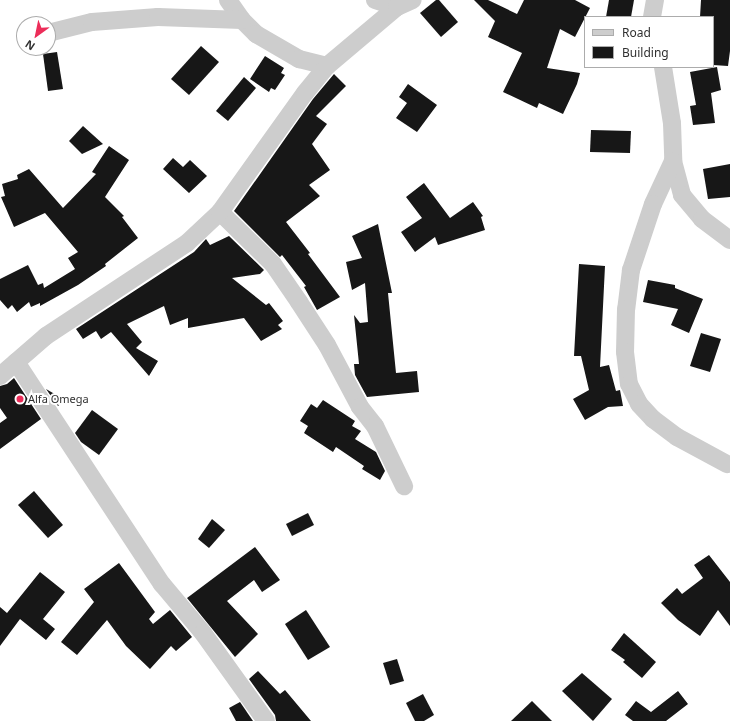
<!DOCTYPE html>
<html>
<head>
<meta charset="utf-8">
<style>
  body { margin:0 }
  #map { position:relative; width:730px; height:721px; overflow:hidden; background:#fff; font-family:"Noto Sans",sans-serif }
  div>[style] { position:absolute }
  .building>* { inset:0; background:#171717 }
  .street>* { height:18px; margin:-9px; padding:0 9px; transform-origin:9px; border-radius:9px; background:#cdcdcd }
  .dots>* { width:11px; height:11px; translate:-50% -50%; box-sizing:border-box; border:2px solid #fff; border-radius:50% }
  span { translate:-50% -50%; white-space:nowrap; text-align:center; line-height:1.15; -webkit-text-stroke:4px #fff; paint-order:stroke }
  .poi-label { font-size:11px; color:#303030 }
  .left { translate:0 -50%; text-align:left }
  .legend { position:absolute; left:584px; top:16px; width:130px; height:52px; box-sizing:border-box; background:#fff; border:1px solid #acacac; margin:0; padding:5px 7px; list-style:none; font-size:12px; color:#303030 }
  .legend li { display:flex; align-items:center; gap:8px; height:20px }
  .legend b { width:20px; border:1px solid #acacac }
  .north { position:absolute; left:16px; top:16px; width:40px; height:40px; box-sizing:border-box; background:#fff; border:1px solid #acacac; border-radius:50%; rotate:213deg; font-size:11px; font-weight:700; line-height:16px; text-align:center; color:#303030 }
  .north::after { content:''; display:block; margin:auto; width:14px; height:18px; background:#ec2d59; clip-path:polygon(50% 0,100% 100%,50% 72%,0 100%) }
</style>
</head>
<body>
<div id="map">
  <div class="building">
    <i style="clip-path:polygon(436px 0,439px 0,458px 22px,441px 37px,420px 13px)"></i>
    <i style="clip-path:polygon(474px 0,488px 0,517px 14px,524px 0,575px 0,590px 8px,575px 37px,560px 29px,547px 68px,580px 73px,577px 84px,563px 114px,539px 103px,537px 108px,503px 92px,522px 53px,488px 37px,495px 21px)"></i>
    <i style="clip-path:polygon(609px 0,634px 0,631px 17px,606px 17px)"></i>
    <i style="clip-path:polygon(701px 0,730px 0,730px 51px,728px 66px,713px 65px,713px 17px,700px 17px)"></i>
    <i style="clip-path:polygon(201px 46px,219px 62px,189px 95px,171px 79px)"></i>
    <i style="clip-path:polygon(57px 52px,63px 89px,48px 91px,43px 54px)"></i>
    <i style="clip-path:polygon(265px 56px,284px 68px,281px 73px,285px 75px,275px 90px,271px 88px,269px 92px,250px 79px)"></i>
    <i style="clip-path:polygon(717px 67px,721px 90px,711px 93px,715px 123px,693px 125px,690px 106px,696px 105px,690px 72px)"></i>
    <i style="clip-path:polygon(334px 74px,346px 86px,316px 116px,327px 124px,312px 144px,330px 170px,309px 185px,320px 196px,286px 222px,310px 253px,308px 254px,340px 297px,317px 310px,304px 287px,306px 286px,282px 255px,280px 257px,234px 211px,313px 99px)"></i>
    <i style="clip-path:polygon(244px 77px,256px 88px,228px 121px,216px 111px)"></i>
    <i style="clip-path:polygon(408px 84px,437px 105px,417px 132px,396px 118px,407px 103px,399px 97px)"></i>
    <i style="clip-path:polygon(83px 126px,103px 144px,82px 154px,69px 141px)"></i>
    <i style="clip-path:polygon(591px 130px,631px 131px,630px 153px,590px 152px)"></i>
    <i style="clip-path:polygon(109px 146px,129px 160px,105px 197px,124px 216px,122px 217px,138px 238px,105px 264px,106px 266px,78px 285px,40px 306px,40px 303px,31px 307px,29px 302px,17px 312px,12px 305px,8px 309px,0 300px,0 279px,28px 265px,38px 285px,43px 283px,44px 288px,75px 269px,68px 258px,78px 252px,45px 213px,14px 227px,1px 197px,5px 196px,2px 184px,18px 179px,17px 175px,29px 169px,63px 208px,96px 174px,92px 172px)"></i>
    <i style="clip-path:polygon(173px 158px,183px 167px,190px 160px,207px 176px,189px 193px,163px 169px)"></i>
    <i style="clip-path:polygon(730px 164px,730px 197px,708px 199px,703px 169px)"></i>
    <i style="clip-path:polygon(424px 183px,450px 218px,473px 202px,483px 216px,481px 217px,485px 230px,438px 245px,435px 237px,415px 252px,401px 232px,422px 218px,406px 197px)"></i>
    <i style="clip-path:polygon(378px 224px,392px 293px,388px 293px,396px 373px,417px 371px,419px 392px,367px 397px,355px 375px,354px 364px,359px 364px,354px 315px,360px 323px,368px 322px,365px 283px,352px 290px,346px 262px,362px 258px,352px 236px)"></i>
    <i style="clip-path:polygon(229px 236px,264px 270px,260px 274px,232px 278px,266px 305px,269px 303px,283px 321px,278px 325px,282px 329px,261px 341px,244px 318px,188px 328px,188px 318px,170px 325px,164px 306px,127px 324px,142px 342px,136px 348px,158px 361px,149px 376px,111px 332px,101px 339px,96px 331px,83px 339px,76px 329px,194px 252px,206px 239px,210px 245px)"></i>
    <i style="clip-path:polygon(579px 264px,605px 266px,600px 367px,609px 365px,616px 391px,620px 390px,623px 406px,608px 407px,585px 420px,573px 399px,589px 390px,581px 356px,574px 356px)"></i>
    <i style="clip-path:polygon(648px 280px,675px 285px,675px 288px,703px 299px,689px 333px,671px 325px,678px 309px,643px 302px)"></i>
    <i style="clip-path:polygon(701px 333px,721px 339px,710px 372px,690px 366px)"></i>
    <i style="clip-path:polygon(14px 378px,41px 419px,0 449px,0 423px,7px 418px,0 408px,0 386px,7px 384px)"></i>
    <i style="clip-path:polygon(46px 389px,65px 400px,58px 406px)"></i>
    <i style="clip-path:polygon(323px 400px,355px 421px,352px 426px,361px 431px,355px 439px,376px 452px,385px 471px,380px 480px,362px 469px,364px 466px,336px 447px,333px 452px,304px 433px,308px 426px,300px 421px,311px 404px,317px 408px)"></i>
    <i style="clip-path:polygon(92px 410px,118px 429px,99px 455px,81px 442px,75px 433px)"></i>
    <i style="clip-path:polygon(34px 491px,63px 525px,48px 538px,18px 505px)"></i>
    <i style="clip-path:polygon(308px 513px,314px 525px,292px 536px,286px 524px)"></i>
    <i style="clip-path:polygon(212px 519px,225px 530px,209px 548px,198px 539px)"></i>
    <i style="clip-path:polygon(255px 547px,280px 580px,262px 592px,254px 580px,227px 601px,258px 634px,235px 657px,187px 598px)"></i>
    <i style="clip-path:polygon(709px 555px,730px 582px,730px 626px,718px 610px,700px 636px,678px 620px,661px 603px,677px 588px,682px 594px,703px 578px,694px 565px)"></i>
    <i style="clip-path:polygon(119px 563px,155px 612px,149px 619px,153px 624px,170px 610px,192px 637px,176px 651px,171px 646px,150px 669px,126px 646px,107px 620px,77px 655px,61px 642px,94px 602px,84px 589px)"></i>
    <i style="clip-path:polygon(40px 572px,65px 592px,43px 619px,55px 629px,46px 640px,20px 619px,0 646px,0 607px,7px 613px)"></i>
    <i style="clip-path:polygon(306px 610px,330px 647px,308px 660px,285px 624px)"></i>
    <i style="clip-path:polygon(624px 633px,656px 662px,642px 678px,623px 662px,625px 660px,611px 650px)"></i>
    <i style="clip-path:polygon(397px 659px,404px 681px,390px 685px,383px 663px)"></i>
    <i style="clip-path:polygon(258px 671px,280px 694px,285px 690px,311px 721px,276px 721px,275px 715px,249px 679px)"></i>
    <i style="clip-path:polygon(582px 673px,612px 699px,593px 721px,562px 691px)"></i>
    <i style="clip-path:polygon(678px 691px,688px 704px,666px 721px,633px 721px,625px 715px,636px 701px,651px 712px)"></i>
    <i style="clip-path:polygon(423px 694px,434px 715px,424px 721px,415px 721px,406px 703px)"></i>
    <i style="clip-path:polygon(532px 701px,552px 721px,511px 721px)"></i>
    <i style="clip-path:polygon(240px 702px,253px 721px,236px 721px,229px 708px)"></i>
  </div>
  <div class="street">
    <i style="left:228px;top:0;width:24px;rotate:55deg"></i>
    <i style="left:242px;top:20px;width:20px;rotate:45deg"></i>
    <i style="left:256px;top:34px;width:50px;rotate:30.2deg"></i>
    <i style="left:299px;top:59px;width:29px;rotate:14deg"></i>
    <i style="left:375px;top:0;width:23px;rotate:18deg"></i>
    <i style="left:652px;top:17px;width:17px;rotate:-80deg"></i>
    <i style="left:52px;top:32px;width:41px;rotate:-14deg"></i>
    <i style="left:92px;top:22px;width:66px;rotate:-4.3deg"></i>
    <i style="left:158px;top:17px;width:84px;rotate:2deg"></i>
    <i style="left:663px;top:67px;width:57px;rotate:80.9deg"></i>
    <i style="left:672px;top:123px;width:38px;rotate:88deg"></i>
    <i style="left:673px;top:161px;width:35px;rotate:75deg"></i>
    <i style="left:682px;top:195px;width:31px;rotate:50deg"></i>
    <i style="left:702px;top:219px;width:35px;rotate:37deg"></i>
    <i style="left:673px;top:161px;width:47px;rotate:114.9deg"></i>
    <i style="left:653px;top:204px;width:70px;rotate:108.4deg"></i>
    <i style="left:631px;top:270px;width:39px;rotate:97deg"></i>
    <i style="left:626px;top:309px;width:43px;rotate:91.3deg"></i>
    <i style="left:625px;top:352px;width:32px;rotate:83deg"></i>
    <i style="left:629px;top:384px;width:22px;rotate:63deg"></i>
    <i style="left:639px;top:404px;width:21px;rotate:47deg"></i>
    <i style="left:653px;top:419px;width:30px;rotate:37deg"></i>
    <i style="left:677px;top:437px;width:57px;rotate:28.4deg"></i>
    <i style="left:220px;top:212px;width:74px;rotate:44.5deg"></i>
    <i style="left:273px;top:264px;width:46px;rotate:55.6deg"></i>
    <i style="left:299px;top:302px;width:51px;rotate:56.9deg"></i>
    <i style="left:327px;top:345px;width:70px;rotate:62deg"></i>
    <i style="left:360px;top:407px;width:24px;rotate:52deg"></i>
    <i style="left:375px;top:426px;width:67px;rotate:64.2deg"></i>
    <i style="left:16px;top:362px;width:266px;rotate:56.7deg"></i>
    <i style="left:162px;top:584px;width:64px;rotate:50.1deg"></i>
    <i style="left:203px;top:633px;width:108px;rotate:54.4deg"></i>
    <i style="left:0;top:376px;width:61px;rotate:-41deg"></i>
    <i style="left:46px;top:336px;width:169px;rotate:-33.4deg"></i>
    <i style="left:187px;top:243px;width:45px;rotate:-43.2deg"></i>
    <i style="left:220px;top:212px;width:146px;rotate:-54.5deg"></i>
    <i style="left:305px;top:93px;width:35px;rotate:-51deg"></i>
    <i style="left:327px;top:66px;width:92px;rotate:-40.1deg"></i>
    <i style="left:397px;top:7px;width:17px;rotate:-24deg"></i>
  </div>
  <div class="dots">
    <i style="left:20px;top:399px;background:#ec2d59"></i>
  </div>
  <div class="poi-label">
    <span class="left" style="left:28px;top:399px">Alfa Omega</span>
  </div>
  <ul class="legend">
  <li><b style="height:5px;background:#cdcdcd"></b>Road</li>
  <li><b style="height:11px;background:#171717"></b>Building</li>
  </ul>
  <div class="north">N</div>
</div>
</body>
</html>
